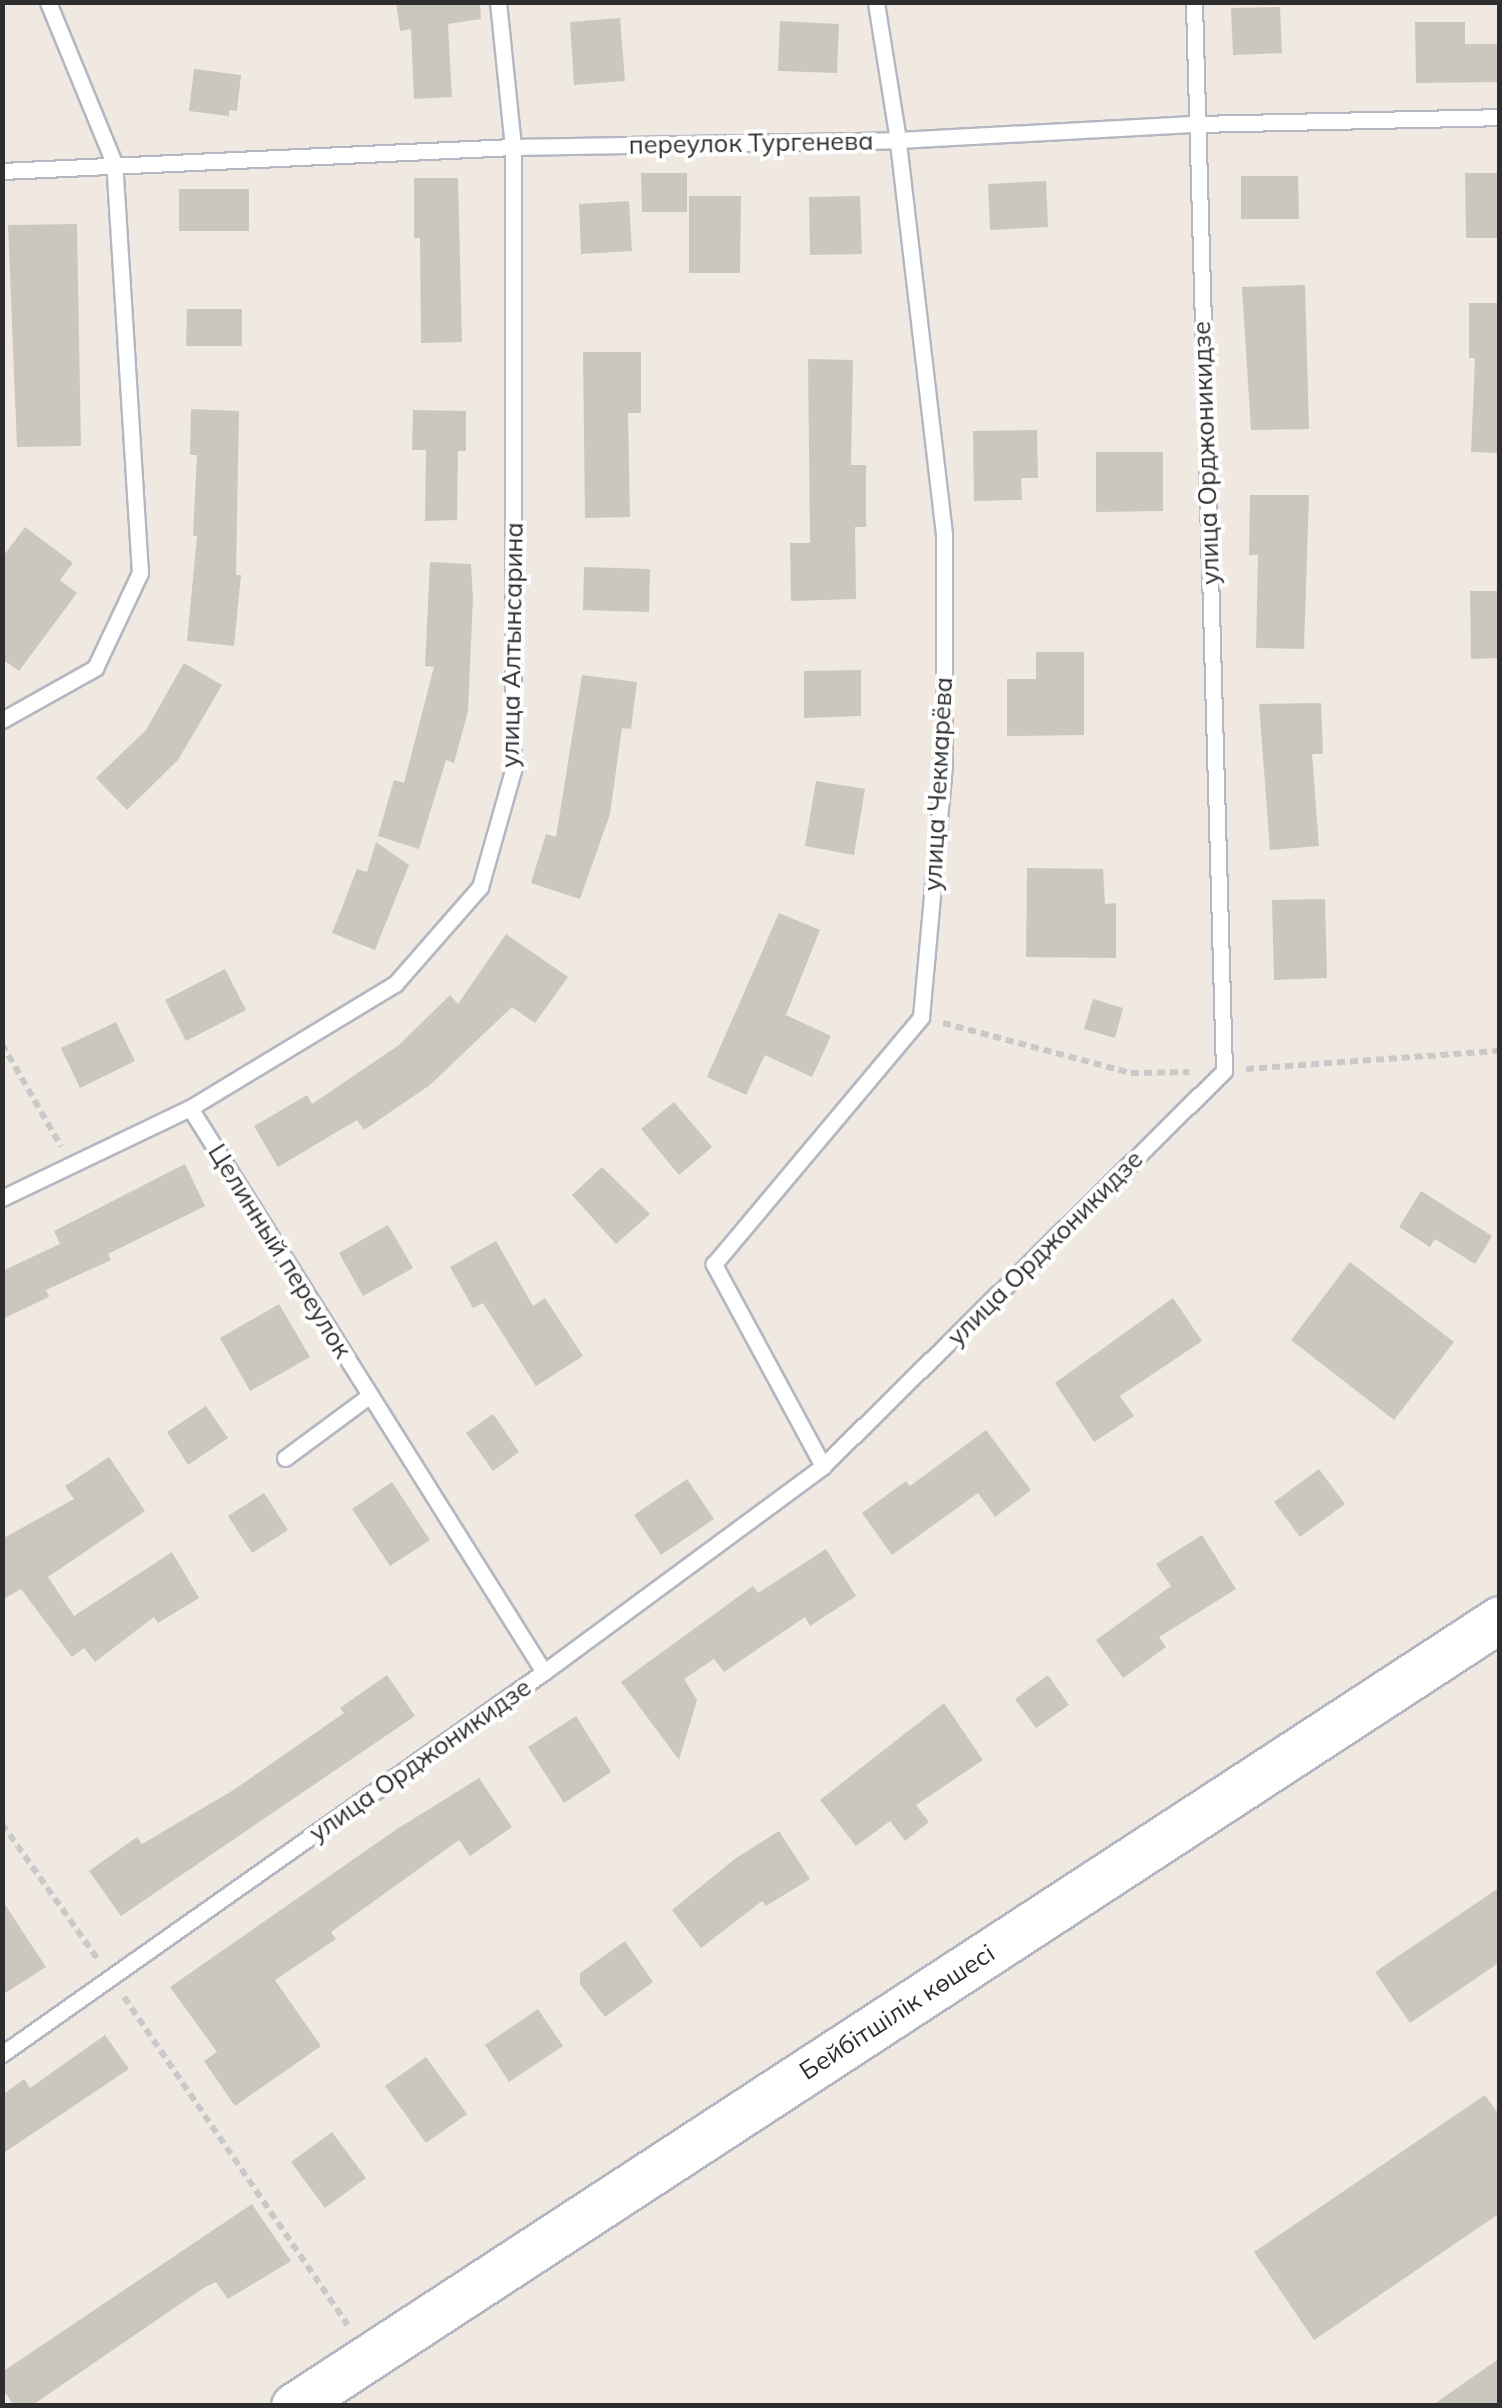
<!DOCTYPE html>
<html>
<head>
<meta charset="utf-8">
<style>
  body { margin:0 }
  #map { position:relative; width:1502px; height:2408px; overflow:hidden; background:#efe9e1; font-family:Mulish,sans-serif }
  div>[style] { position:absolute }
  .building>* { inset:0; background:#cbc7bf }
  .path>* { height:6px; margin-top:-3px; transform-origin:0; background:repeating-linear-gradient(90deg,#c9c9c9 0 8px,transparent 0 13px) }
  .roads { filter:drop-shadow(2px 0 #b4b7c1) drop-shadow(-2px 0 #b4b7c1) drop-shadow(0 2px #b4b7c1) drop-shadow(0 -2px #b4b7c1) }
  .lane>* { height:15px; margin:-7.5px; padding:0 7.5px; transform-origin:7.5px; border-radius:7.5px; background:#fff }
  .secondary>* { height:45px; margin:-22.5px; padding:0 22.5px; transform-origin:22.5px; border-radius:22.5px; background:#fff }
  span { translate:-50% -50%; white-space:nowrap; text-align:center; line-height:1.15; -webkit-text-stroke:8px #fff; paint-order:stroke }
  .street-label { font-size:25px; color:#2e2e2e }
  .frame { position:absolute; inset:0; border:5px solid #2e2e2e; pointer-events:none }
</style>
</head>
<body>
<div id="map">
  <div class="building">
    <i style="clip-path:polygon(396px 2px,480px 2px,481px 19px,448px 24px,452px 97px,414px 99px,411px 29px,400px 31px)"></i>
    <i style="clip-path:polygon(1280px 7px,1282px 53px,1233px 55px,1231px 8px)"></i>
    <i style="clip-path:polygon(620px 18px,625px 81px,574px 85px,570px 22px)"></i>
    <i style="clip-path:polygon(780px 21px,839px 24px,837px 73px,778px 71px)"></i>
    <i style="clip-path:polygon(1415px 22px,1465px 22px,1465px 44px,1500px 44px,1500px 82px,1416px 83px)"></i>
    <i style="clip-path:polygon(194px 69px,241px 75px,237px 111px,229px 110px,229px 116px,189px 111px)"></i>
    <i style="clip-path:polygon(641px 173px,687px 173px,687px 212px,642px 212px)"></i>
    <i style="clip-path:polygon(1465px 173px,1500px 173px,1500px 238px,1466px 238px)"></i>
    <i style="clip-path:polygon(1241px 176px,1298px 176px,1299px 219px,1241px 219px)"></i>
    <i style="clip-path:polygon(414px 178px,458px 178px,462px 342px,421px 343px,420px 238px,414px 238px)"></i>
    <i style="clip-path:polygon(1046px 181px,1048px 227px,990px 230px,988px 184px)"></i>
    <i style="clip-path:polygon(179px 189px,249px 189px,249px 231px,179px 231px)"></i>
    <i style="clip-path:polygon(689px 196px,741px 196px,740px 273px,689px 273px)"></i>
    <i style="clip-path:polygon(860px 196px,862px 254px,810px 255px,809px 197px)"></i>
    <i style="clip-path:polygon(629px 201px,632px 251px,581px 254px,579px 204px)"></i>
    <i style="clip-path:polygon(77px 224px,81px 446px,17px 447px,8px 225px)"></i>
    <i style="clip-path:polygon(1305px 285px,1309px 429px,1251px 430px,1242px 287px)"></i>
    <i style="clip-path:polygon(1469px 303px,1500px 303px,1500px 453px,1471px 452px,1475px 358px,1469px 358px)"></i>
    <i style="clip-path:polygon(187px 309px,242px 309px,242px 346px,186px 346px)"></i>
    <i style="clip-path:polygon(583px 352px,641px 352px,641px 413px,628px 413px,630px 517px,585px 518px)"></i>
    <i style="clip-path:polygon(808px 359px,853px 360px,851px 465px,866px 465px,866px 527px,855px 527px,856px 599px,791px 601px,790px 543px,810px 543px)"></i>
    <i style="clip-path:polygon(191px 409px,239px 411px,236px 575px,241px 575px,234px 646px,187px 641px,197px 536px,193px 536px,197px 455px,190px 455px)"></i>
    <i style="clip-path:polygon(413px 410px,466px 411px,466px 451px,458px 451px,457px 520px,425px 521px,426px 450px,412px 450px)"></i>
    <i style="clip-path:polygon(1037px 430px,1038px 478px,1021px 478px,1022px 500px,974px 501px,973px 431px)"></i>
    <i style="clip-path:polygon(1096px 452px,1163px 452px,1163px 511px,1096px 512px)"></i>
    <i style="clip-path:polygon(1250px 495px,1309px 495px,1304px 649px,1256px 648px,1258px 555px,1249px 555px)"></i>
    <i style="clip-path:polygon(25px 527px,73px 563px,60px 580px,77px 593px,19px 671px,2px 659px,2px 558px)"></i>
    <i style="clip-path:polygon(430px 562px,471px 564px,473px 598px,468px 711px,454px 763px,446px 760px,419px 849px,378px 836px,394px 780px,404px 783px,434px 667px,425px 666px)"></i>
    <i style="clip-path:polygon(584px 567px,650px 569px,649px 612px,583px 610px)"></i>
    <i style="clip-path:polygon(1470px 591px,1500px 591px,1500px 658px,1471px 659px)"></i>
    <i style="clip-path:polygon(1036px 652px,1084px 652px,1084px 735px,1007px 736px,1007px 679px,1036px 679px)"></i>
    <i style="clip-path:polygon(184px 663px,222px 685px,178px 760px,127px 810px,96px 778px,146px 730px)"></i>
    <i style="clip-path:polygon(861px 670px,861px 716px,804px 718px,804px 671px)"></i>
    <i style="clip-path:polygon(582px 675px,637px 682px,631px 729px,622px 728px,610px 814px,580px 899px,531px 883px,546px 834px,556px 837px)"></i>
    <i style="clip-path:polygon(1321px 703px,1323px 754px,1312px 754px,1319px 846px,1270px 850px,1259px 704px)"></i>
    <i style="clip-path:polygon(816px 781px,865px 789px,854px 855px,805px 846px)"></i>
    <i style="clip-path:polygon(376px 842px,409px 865px,375px 950px,332px 933px,357px 869px,367px 872px)"></i>
    <i style="clip-path:polygon(1027px 868px,1103px 869px,1105px 904px,1116px 903px,1116px 958px,1026px 957px)"></i>
    <i style="clip-path:polygon(1325px 899px,1327px 978px,1274px 980px,1272px 900px)"></i>
    <i style="clip-path:polygon(779px 913px,820px 930px,786px 1015px,831px 1036px,812px 1077px,765px 1055px,746px 1095px,707px 1077px)"></i>
    <i style="clip-path:polygon(506px 934px,568px 977px,535px 1023px,512px 1007px,430px 1085px,364px 1130px,357px 1120px,278px 1167px,254px 1126px,307px 1095px,312px 1104px,399px 1045px,450px 995px,458px 1004px)"></i>
    <i style="clip-path:polygon(225px 969px,246px 1010px,186px 1041px,165px 1000px)"></i>
    <i style="clip-path:polygon(1093px 999px,1123px 1008px,1115px 1038px,1084px 1029px)"></i>
    <i style="clip-path:polygon(116px 1022px,135px 1061px,80px 1088px,61px 1048px)"></i>
    <i style="clip-path:polygon(674px 1102px,712px 1147px,679px 1175px,641px 1129px)"></i>
    <i style="clip-path:polygon(185px 1164px,205px 1206px,108px 1254px,111px 1260px,46px 1290px,49px 1297px,2px 1319px,2px 1271px,60px 1244px,54px 1231px)"></i>
    <i style="clip-path:polygon(602px 1167px,650px 1214px,616px 1244px,572px 1195px)"></i>
    <i style="clip-path:polygon(1421px 1191px,1492px 1236px,1475px 1264px,1435px 1239px,1430px 1247px,1399px 1227px)"></i>
    <i style="clip-path:polygon(388px 1225px,413px 1268px,363px 1296px,339px 1253px)"></i>
    <i style="clip-path:polygon(496px 1241px,533px 1306px,545px 1298px,583px 1356px,536px 1386px,483px 1303px,473px 1308px,450px 1267px)"></i>
    <i style="clip-path:polygon(1350px 1262px,1454px 1342px,1394px 1420px,1291px 1340px)"></i>
    <i style="clip-path:polygon(1173px 1298px,1202px 1341px,1120px 1396px,1134px 1416px,1094px 1442px,1055px 1383px)"></i>
    <i style="clip-path:polygon(279px 1304px,310px 1357px,250px 1391px,220px 1338px)"></i>
    <i style="clip-path:polygon(206px 1406px,228px 1438px,188px 1465px,167px 1432px)"></i>
    <i style="clip-path:polygon(493px 1414px,519px 1452px,493px 1471px,466px 1433px)"></i>
    <i style="clip-path:polygon(986px 1430px,1031px 1490px,995px 1517px,978px 1493px,892px 1555px,862px 1513px,906px 1481px,910px 1486px)"></i>
    <i style="clip-path:polygon(109px 1457px,145px 1511px,48px 1577px,74px 1616px,172px 1552px,199px 1598px,158px 1623px,154px 1617px,95px 1662px,84px 1648px,72px 1657px,21px 1589px,2px 1600px,2px 1539px,74px 1499px,65px 1486px)"></i>
    <i style="clip-path:polygon(1319px 1469px,1345px 1504px,1300px 1537px,1274px 1502px)"></i>
    <i style="clip-path:polygon(687px 1479px,714px 1519px,661px 1555px,634px 1515px)"></i>
    <i style="clip-path:polygon(392px 1482px,430px 1540px,390px 1566px,352px 1509px)"></i>
    <i style="clip-path:polygon(264px 1493px,288px 1530px,252px 1553px,228px 1516px)"></i>
    <i style="clip-path:polygon(1202px 1535px,1236px 1589px,1159px 1637px,1166px 1647px,1123px 1678px,1096px 1640px,1171px 1586px,1156px 1564px)"></i>
    <i style="clip-path:polygon(826px 1549px,856px 1596px,810px 1626px,805px 1617px,724px 1672px,714px 1659px,684px 1679px,697px 1700px,679px 1760px,621px 1682px,753px 1586px,758px 1593px)"></i>
    <i style="clip-path:polygon(387px 1675px,415px 1716px,121px 1916px,89px 1871px,137px 1837px,142px 1844px,235px 1789px,344px 1713px,340px 1708px)"></i>
    <i style="clip-path:polygon(1048px 1675px,1069px 1705px,1036px 1728px,1015px 1699px)"></i>
    <i style="clip-path:polygon(944px 1703px,983px 1760px,916px 1805px,929px 1822px,905px 1841px,890px 1821px,856px 1846px,820px 1800px)"></i>
    <i style="clip-path:polygon(576px 1716px,611px 1772px,564px 1803px,528px 1747px)"></i>
    <i style="clip-path:polygon(479px 1778px,512px 1827px,470px 1856px,459px 1840px,331px 1932px,336px 1939px,275px 1980px,321px 2046px,235px 2106px,204px 2061px,217px 2052px,170px 1987px,397px 1829px)"></i>
    <i style="clip-path:polygon(779px 1831px,810px 1879px,766px 1906px,762px 1901px,701px 1948px,672px 1910px,736px 1858px)"></i>
    <i style="clip-path:polygon(1500px 1887px,1500px 1962px,1410px 2023px,1375px 1972px)"></i>
    <i style="clip-path:polygon(2px 1900px,46px 1967px,2px 1995px)"></i>
    <i style="clip-path:polygon(625px 1941px,653px 1982px,605px 2017px,580px 1984px,580px 1973px)"></i>
    <i style="clip-path:polygon(538px 2009px,563px 2046px,509px 2082px,485px 2045px)"></i>
    <i style="clip-path:polygon(105px 2035px,129px 2069px,2px 2154px,2px 2095px,24px 2079px,30px 2088px)"></i>
    <i style="clip-path:polygon(426px 2057px,467px 2114px,426px 2143px,385px 2086px)"></i>
    <i style="clip-path:polygon(1485px 2095px,1500px 2116px,1500px 2213px,1314px 2340px,1254px 2252px)"></i>
    <i style="clip-path:polygon(332px 2132px,366px 2178px,325px 2208px,291px 2162px)"></i>
    <i style="clip-path:polygon(252px 2204px,291px 2261px,228px 2299px,216px 2282px,205px 2287px,31px 2406px,15px 2406px,2px 2389px,2px 2372px)"></i>
    <i style="clip-path:polygon(1500px 2358px,1500px 2406px,1431px 2406px)"></i>
  </div>
  <div class="path">
    <i style="left:943px;top:1023px;width:195px;rotate:14.9deg"></i>
    <i style="left:1131px;top:1073px;width:58px;rotate:-1deg"></i>
    <i style="left:2px;top:1044px;width:118px;rotate:60deg"></i>
    <i style="left:1246px;top:1069px;width:255px;rotate:-4.1deg"></i>
    <i style="left:2px;top:1824px;width:164px;rotate:54.7deg"></i>
    <i style="left:124px;top:1997px;width:397px;rotate:55.7deg"></i>
  </div>
  <div class="roads">
    <div class="lane">
      <i style="left:2px;top:171px;width:512px;rotate:-2.69deg"></i>
      <i style="left:513px;top:147px;width:385px;rotate:-1deg"></i>
      <i style="left:898px;top:140px;width:299px;rotate:-3.1deg"></i>
      <i style="left:1197px;top:124px;width:303px;rotate:-1.3deg"></i>
      <i style="left:2px;top:720px;width:107px;rotate:-29.2deg"></i>
      <i style="left:95px;top:668px;width:105px;rotate:-64.7deg"></i>
      <i style="left:140px;top:573px;width:411px;rotate:-93.6deg"></i>
      <i style="left:114px;top:163px;width:174px;rotate:-112.3deg"></i>
      <i style="left:190px;top:1108px;width:666px;rotate:57.89deg"></i>
      <i style="left:2px;top:1198px;width:208px;rotate:-25.6deg"></i>
      <i style="left:190px;top:1108px;width:240px;rotate:-31.2deg"></i>
      <i style="left:395px;top:984px;width:129px;rotate:-48.8deg"></i>
      <i style="left:480px;top:887px;width:122px;rotate:-74.2deg"></i>
      <i style="left:513px;top:770px;width:623px;rotate:-90deg"></i>
      <i style="left:513px;top:147px;width:146px;rotate:-95.9deg"></i>
      <i style="left:285px;top:1458px;width:106px;rotate:-36.5deg"></i>
      <i style="left:823px;top:1466px;width:230px;rotate:-118.4deg"></i>
      <i style="left:714px;top:1264px;width:322px;rotate:-50deg"></i>
      <i style="left:921px;top:1017px;width:254px;rotate:-84.8deg"></i>
      <i style="left:944px;top:764px;width:230px;rotate:-90deg"></i>
      <i style="left:944px;top:534px;width:397px;rotate:-96.7deg"></i>
      <i style="left:898px;top:140px;width:140px;rotate:-99.1deg"></i>
      <i style="left:2px;top:2054px;width:663px;rotate:-35.18deg"></i>
      <i style="left:544px;top:1672px;width:347px;rotate:-36.4deg"></i>
      <i style="left:823px;top:1466px;width:563px;rotate:-44.57deg"></i>
      <i style="left:1224px;top:1071px;width:1069px;rotate:-91.61deg"></i>
    </div>
    <div class="secondary">
      <i style="left:294px;top:2406px;width:1440px;rotate:-33.13deg"></i>
    </div>
  </div>
  <div class="street-label">
    <span style="left:751px;top:143px;rotate:-1deg">переулок Тургенева</span>
    <span style="left:1206px;top:453px;rotate:-92deg">улица Орджоникидзе</span>
    <span style="left:512px;top:645px;rotate:-89deg">улица Алтынсарина</span>
    <span style="left:938px;top:784px;rotate:-87deg">улица Чекмарёва</span>
    <span style="left:1045px;top:1248px;rotate:-45deg">улица Орджоникидзе</span>
    <span style="left:280px;top:1251px;rotate:58deg">Целинный переулок</span>
    <span style="left:420px;top:1760px;rotate:-35deg">улица Орджоникидзе</span>
    <span style="left:897px;top:2012px;rotate:-33deg">Бейбітшілік көшесі</span>
  </div>
  <div class="frame"></div>
</div>
</body>
</html>
